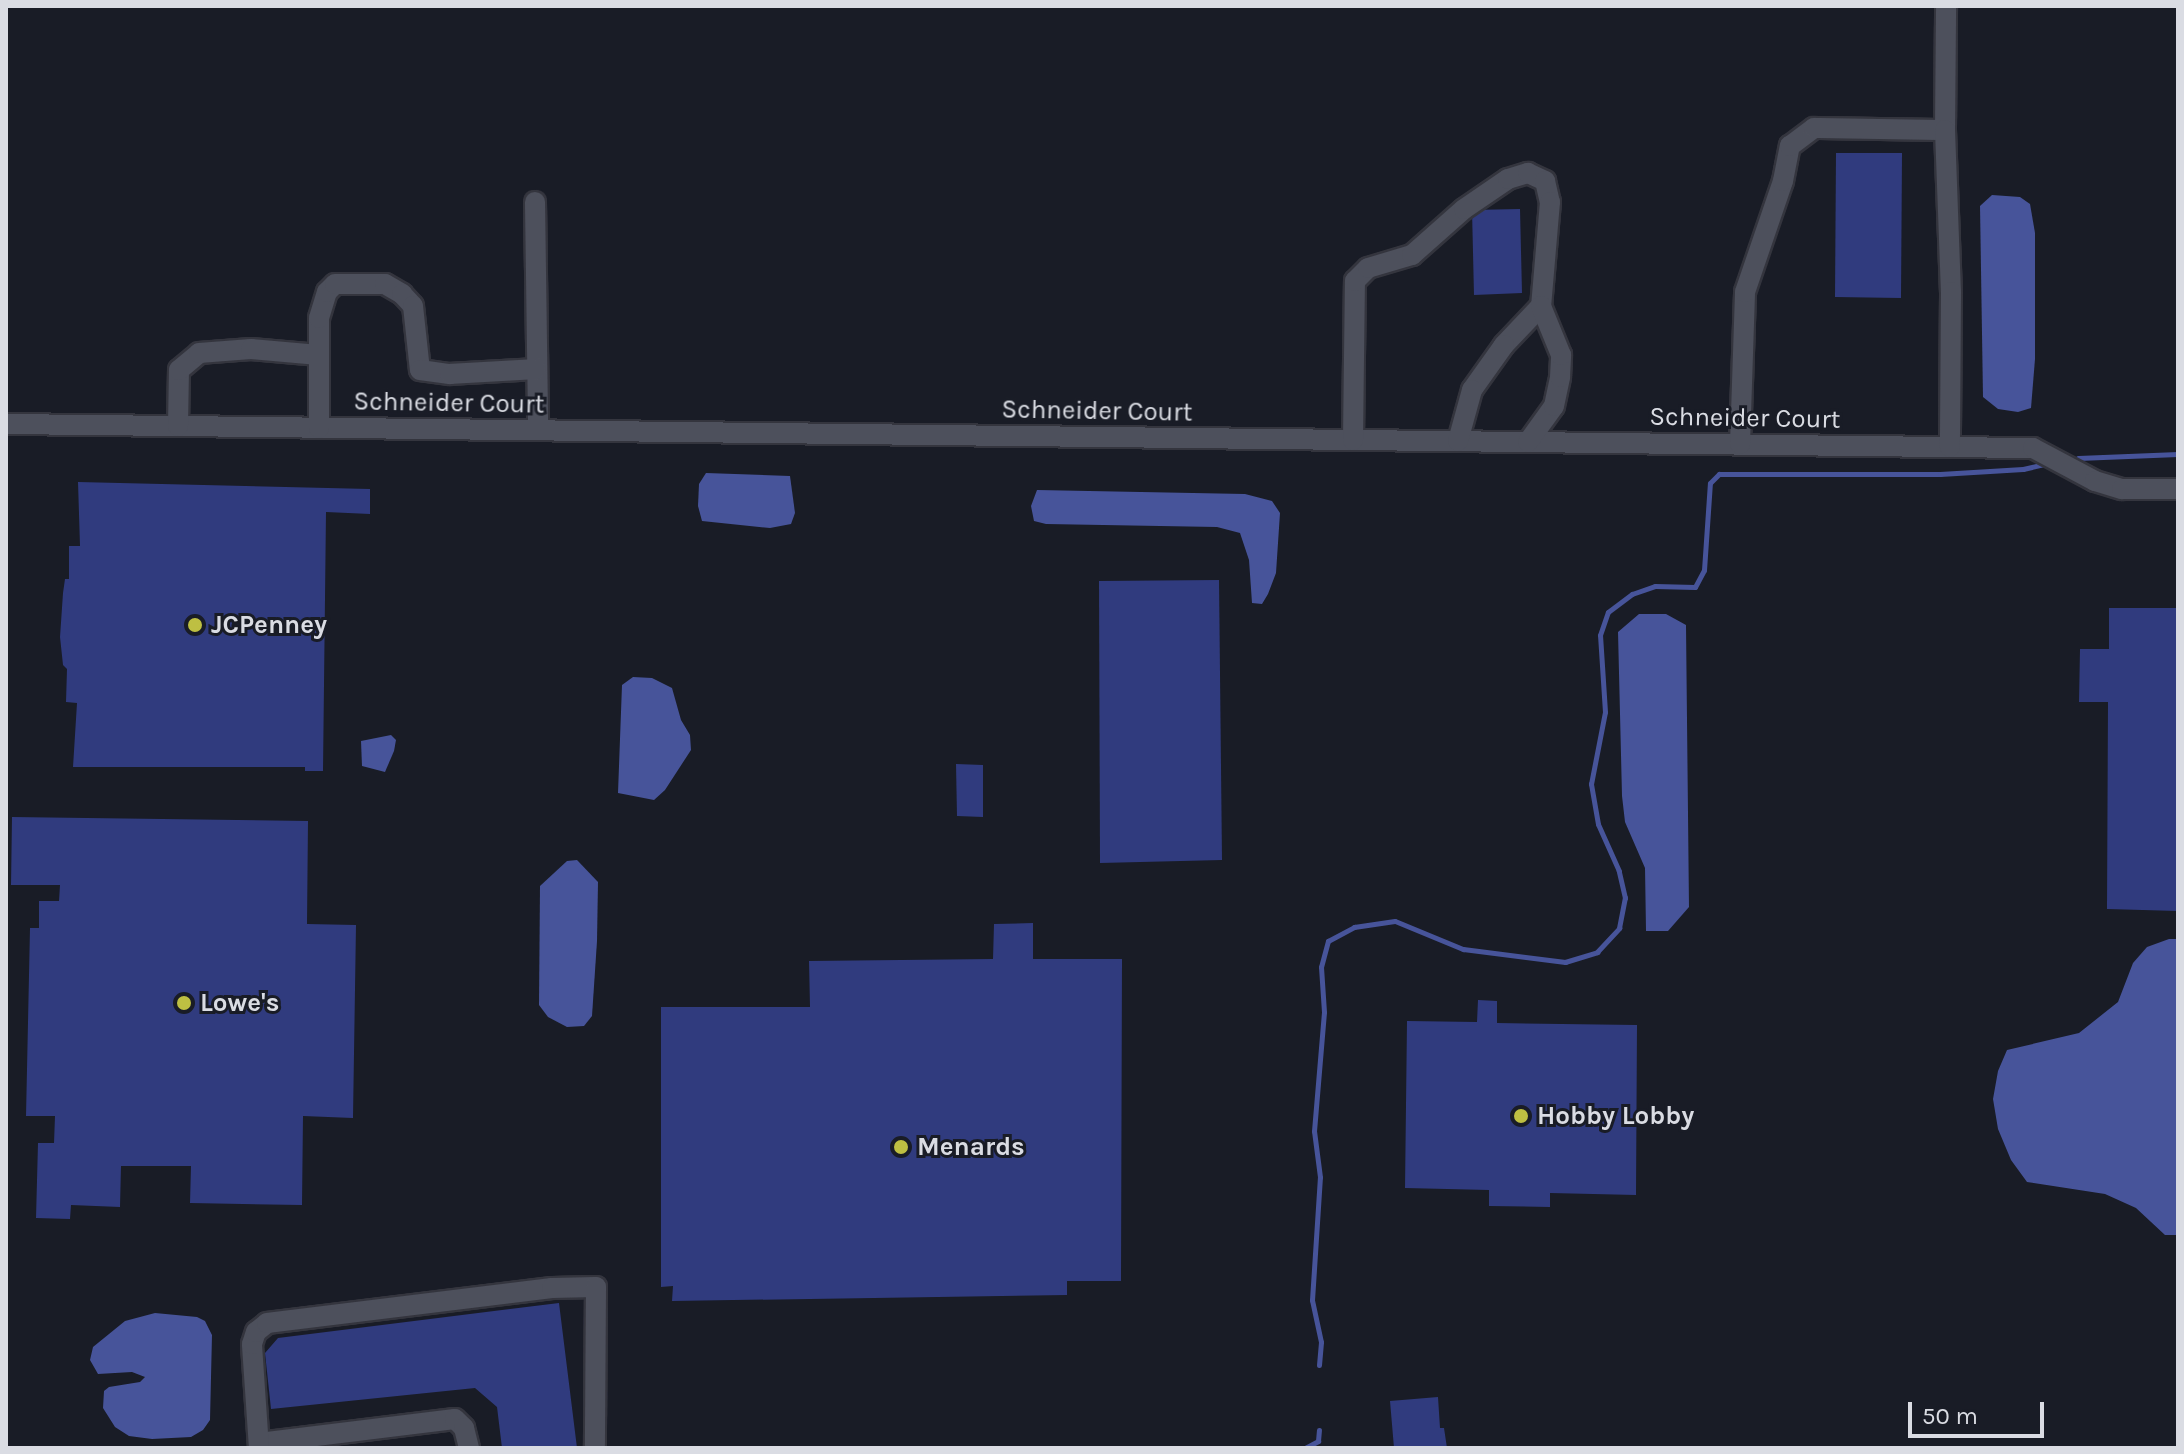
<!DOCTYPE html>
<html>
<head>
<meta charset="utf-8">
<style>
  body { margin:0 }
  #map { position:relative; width:2184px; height:1454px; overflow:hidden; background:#191c26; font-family:Karla,sans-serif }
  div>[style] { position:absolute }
  .water>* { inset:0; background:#47549a }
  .stream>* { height:5px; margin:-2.5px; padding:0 2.5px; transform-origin:2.5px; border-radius:2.5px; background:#47549a }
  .building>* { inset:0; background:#303b7e }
  .roads { filter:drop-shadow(2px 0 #34353e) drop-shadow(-2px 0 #34353e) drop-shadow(0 2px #34353e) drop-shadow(0 -2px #34353e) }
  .minor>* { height:20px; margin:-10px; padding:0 10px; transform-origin:10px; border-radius:10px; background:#4d505c }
  .dots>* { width:22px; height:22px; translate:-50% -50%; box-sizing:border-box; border:4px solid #191c26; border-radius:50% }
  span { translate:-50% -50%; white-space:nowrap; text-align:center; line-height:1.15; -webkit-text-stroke:6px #191c26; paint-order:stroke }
  .street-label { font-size:26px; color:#dadce3 }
  .poi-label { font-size:26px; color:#dadce3; font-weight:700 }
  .left { translate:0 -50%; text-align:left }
  .frame { position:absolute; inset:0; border:8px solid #dadce3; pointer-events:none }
  .scale { position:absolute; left:1908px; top:1402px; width:136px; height:36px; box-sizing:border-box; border:4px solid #dadce3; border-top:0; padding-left:10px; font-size:24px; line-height:28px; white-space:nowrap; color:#dadce3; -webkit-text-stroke:6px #191c26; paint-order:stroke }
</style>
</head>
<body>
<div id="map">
  <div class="water">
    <i style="clip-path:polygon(1992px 195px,2020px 197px,2030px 204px,2035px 233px,2035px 359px,2031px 408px,2018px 412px,1998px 409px,1983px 397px,1980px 206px)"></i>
    <i style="clip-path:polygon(706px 473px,790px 476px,795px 513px,791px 524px,770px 528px,702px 521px,698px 506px,699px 484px)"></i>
    <i style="clip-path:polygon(1037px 490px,1245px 494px,1272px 501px,1280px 513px,1276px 573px,1268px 594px,1262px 604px,1252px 603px,1249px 560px,1240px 533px,1217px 527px,1046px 524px,1034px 521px,1031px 506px)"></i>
    <i style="clip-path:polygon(1639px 614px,1666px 614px,1686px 625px,1689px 907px,1668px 931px,1646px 931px,1645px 868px,1625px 822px,1622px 796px,1618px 632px)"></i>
    <i style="clip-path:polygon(633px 677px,652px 678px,672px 688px,681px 720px,690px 735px,691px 750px,665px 790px,654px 800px,618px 793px,622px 685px)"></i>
    <i style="clip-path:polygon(391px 735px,396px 740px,394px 751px,385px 772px,362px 766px,361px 741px)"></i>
    <i style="clip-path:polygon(577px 860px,598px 882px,597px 941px,592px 1016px,584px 1026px,567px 1027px,548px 1017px,539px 1005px,540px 886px,567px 861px)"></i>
    <i style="clip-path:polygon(2169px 939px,2178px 939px,2178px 1235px,2165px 1235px,2136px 1208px,2105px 1194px,2027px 1182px,2011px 1160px,1998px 1129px,1993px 1099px,1998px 1071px,2007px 1050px,2079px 1033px,2118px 1002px,2133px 963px,2147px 947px)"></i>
    <i style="clip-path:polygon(155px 1313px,197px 1317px,205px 1321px,212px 1335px,210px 1420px,203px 1430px,191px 1437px,152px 1439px,129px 1436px,115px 1427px,103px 1408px,104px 1391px,109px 1387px,140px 1382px,145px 1377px,132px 1372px,98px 1374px,90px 1360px,93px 1347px,125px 1321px)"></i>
  </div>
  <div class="stream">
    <i style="left:2078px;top:458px;width:100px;rotate:-2.3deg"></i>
    <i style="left:1319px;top:1365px;width:23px;rotate:-85deg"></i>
    <i style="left:1321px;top:1342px;width:43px;rotate:-102.1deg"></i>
    <i style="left:1312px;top:1300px;width:123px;rotate:-86.3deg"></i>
    <i style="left:1320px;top:1177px;width:46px;rotate:-97.4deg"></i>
    <i style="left:1314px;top:1131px;width:119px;rotate:-85.2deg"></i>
    <i style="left:1324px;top:1012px;width:45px;rotate:-93.8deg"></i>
    <i style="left:1321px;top:967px;width:27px;rotate:-75deg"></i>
    <i style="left:1328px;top:941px;width:30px;rotate:-28deg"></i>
    <i style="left:1354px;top:927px;width:41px;rotate:-8.3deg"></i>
    <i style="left:1395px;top:921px;width:74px;rotate:22.4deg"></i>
    <i style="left:1463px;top:949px;width:103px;rotate:7.3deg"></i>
    <i style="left:1565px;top:962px;width:34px;rotate:-17deg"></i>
    <i style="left:1597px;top:952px;width:33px;rotate:-47deg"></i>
    <i style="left:1619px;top:928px;width:31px;rotate:-79deg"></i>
    <i style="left:1625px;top:898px;width:28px;rotate:-103deg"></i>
    <i style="left:1619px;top:871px;width:51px;rotate:-114.1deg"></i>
    <i style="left:1598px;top:824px;width:41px;rotate:-99.9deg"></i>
    <i style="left:1591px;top:784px;width:73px;rotate:-79deg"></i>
    <i style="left:1605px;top:712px;width:77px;rotate:-93.7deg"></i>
    <i style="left:1600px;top:635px;width:24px;rotate:-71deg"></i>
    <i style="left:1608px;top:612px;width:30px;rotate:-37deg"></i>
    <i style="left:1632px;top:594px;width:24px;rotate:-19deg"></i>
    <i style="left:1655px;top:586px;width:40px;rotate:1.4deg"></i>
    <i style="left:1695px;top:587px;width:19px;rotate:-62deg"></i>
    <i style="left:1704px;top:570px;width:87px;rotate:-86.1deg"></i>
    <i style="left:1710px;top:483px;width:13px;rotate:-45deg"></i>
    <i style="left:1719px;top:474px;width:221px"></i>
    <i style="left:1940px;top:474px;width:83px;rotate:-3.4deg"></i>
    <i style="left:2023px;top:469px;width:26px;rotate:-13deg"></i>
    <i style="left:1305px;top:1448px;width:15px;rotate:-28deg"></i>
    <i style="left:1318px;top:1441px;width:11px;rotate:-85deg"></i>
  </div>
  <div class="building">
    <i style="clip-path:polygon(1836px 153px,1902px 153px,1901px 298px,1835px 297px)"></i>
    <i style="clip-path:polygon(1520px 209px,1522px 293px,1474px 295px,1472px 210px)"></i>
    <i style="clip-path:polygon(78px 482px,370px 489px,370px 514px,326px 512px,323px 771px,305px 771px,305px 767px,73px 767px,77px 703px,66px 702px,67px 669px,63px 665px,60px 637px,63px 593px,65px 579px,69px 579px,69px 546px,80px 546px)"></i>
    <i style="clip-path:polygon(1219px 580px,1222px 860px,1100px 863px,1099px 581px)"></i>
    <i style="clip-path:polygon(2109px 608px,2178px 608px,2178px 911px,2107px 909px,2108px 702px,2079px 702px,2080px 649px,2109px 649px)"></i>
    <i style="clip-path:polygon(956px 764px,983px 765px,983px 817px,957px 816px)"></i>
    <i style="clip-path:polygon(12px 817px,308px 821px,307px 924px,356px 925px,353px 1118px,303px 1116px,302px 1205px,190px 1203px,191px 1166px,121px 1166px,120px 1207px,71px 1205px,70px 1219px,36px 1218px,38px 1143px,54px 1143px,55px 1116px,26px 1116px,30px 928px,39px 928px,39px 901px,59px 901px,60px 885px,11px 885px)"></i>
    <i style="clip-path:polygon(1033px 923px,1033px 959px,1122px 959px,1121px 1281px,1067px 1281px,1067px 1295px,672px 1301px,673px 1286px,661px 1287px,661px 1007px,810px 1007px,809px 961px,993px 959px,994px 924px)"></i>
    <i style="clip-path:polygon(1478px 1000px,1497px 1001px,1497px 1023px,1637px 1025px,1636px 1195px,1550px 1193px,1550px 1207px,1489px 1206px,1489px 1190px,1405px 1188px,1407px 1021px,1477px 1022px)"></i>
    <i style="clip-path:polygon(559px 1303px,577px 1448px,502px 1448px,497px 1407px,475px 1388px,271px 1409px,265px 1353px,278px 1338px)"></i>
    <i style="clip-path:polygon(1438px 1397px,1440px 1428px,1444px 1428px,1447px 1448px,1394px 1448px,1390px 1401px)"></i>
  </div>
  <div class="roads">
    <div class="minor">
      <i style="left:1945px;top:130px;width:124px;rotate:-89.5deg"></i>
      <i style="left:535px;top:202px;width:228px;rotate:89.2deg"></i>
      <i style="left:6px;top:424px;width:2027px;rotate:0.68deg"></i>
      <i style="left:2033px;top:448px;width:70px;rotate:28deg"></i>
      <i style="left:2095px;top:481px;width:28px;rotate:17deg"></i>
      <i style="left:2122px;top:489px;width:56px"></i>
      <i style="left:178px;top:426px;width:56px;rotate:-89deg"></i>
      <i style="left:179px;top:370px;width:26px;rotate:-40deg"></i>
      <i style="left:199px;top:353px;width:52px;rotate:-4.4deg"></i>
      <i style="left:251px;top:349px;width:68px;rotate:5deg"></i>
      <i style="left:319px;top:428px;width:110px;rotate:-90deg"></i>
      <i style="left:319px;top:318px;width:27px;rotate:-73deg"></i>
      <i style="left:327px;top:292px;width:11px;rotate:-45deg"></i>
      <i style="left:335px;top:284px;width:50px"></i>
      <i style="left:385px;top:284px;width:20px;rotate:30deg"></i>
      <i style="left:402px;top:294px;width:16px;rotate:47deg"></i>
      <i style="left:413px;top:306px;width:64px;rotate:83.8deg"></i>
      <i style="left:420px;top:370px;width:30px;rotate:8deg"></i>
      <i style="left:450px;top:374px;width:86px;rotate:-3.3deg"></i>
      <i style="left:1353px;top:440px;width:159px;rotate:-89.3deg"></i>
      <i style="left:1355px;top:281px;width:18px;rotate:-45deg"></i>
      <i style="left:1368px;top:268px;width:46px;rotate:-16.5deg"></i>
      <i style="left:1412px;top:255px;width:69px;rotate:-41.5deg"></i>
      <i style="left:1464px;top:209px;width:53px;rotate:-34.3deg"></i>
      <i style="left:1508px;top:179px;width:21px;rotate:-17deg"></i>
      <i style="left:1528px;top:173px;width:19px;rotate:25deg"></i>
      <i style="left:1545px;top:181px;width:22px;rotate:77deg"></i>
      <i style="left:1550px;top:202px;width:104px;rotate:94.9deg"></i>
      <i style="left:1541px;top:306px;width:54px;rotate:133.5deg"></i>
      <i style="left:1504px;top:345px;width:55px;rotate:125.4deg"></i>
      <i style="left:1472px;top:390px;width:53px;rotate:105.4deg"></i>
      <i style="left:1528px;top:442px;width:44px;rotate:-54.2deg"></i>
      <i style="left:1554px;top:406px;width:30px;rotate:-78deg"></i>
      <i style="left:1560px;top:377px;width:22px;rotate:-87deg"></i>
      <i style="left:1561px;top:355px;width:53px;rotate:-112.2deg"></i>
      <i style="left:1740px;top:444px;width:152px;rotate:-88.1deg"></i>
      <i style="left:1745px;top:292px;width:117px;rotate:-71.1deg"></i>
      <i style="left:1783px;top:181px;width:36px;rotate:-79deg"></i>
      <i style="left:1790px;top:146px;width:30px;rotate:-37deg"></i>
      <i style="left:1814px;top:128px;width:131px;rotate:0.9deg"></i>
      <i style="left:1945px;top:130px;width:162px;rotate:87.9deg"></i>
      <i style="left:1951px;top:292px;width:155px;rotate:90.4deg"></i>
      <i style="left:259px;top:1443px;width:197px;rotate:-7deg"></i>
      <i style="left:455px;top:1419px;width:13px;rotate:45deg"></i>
      <i style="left:464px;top:1428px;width:21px;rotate:76deg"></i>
      <i style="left:259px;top:1448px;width:104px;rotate:-93.9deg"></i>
      <i style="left:252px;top:1344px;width:13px;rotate:-72deg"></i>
      <i style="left:256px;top:1332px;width:14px;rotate:-39deg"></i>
      <i style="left:267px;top:1323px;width:287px;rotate:-7deg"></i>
      <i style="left:552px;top:1288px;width:44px;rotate:-1.3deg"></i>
      <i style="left:596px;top:1287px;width:161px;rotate:90.4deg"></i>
    </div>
  </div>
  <div class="dots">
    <i style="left:195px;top:625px;background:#bebf42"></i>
    <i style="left:184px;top:1003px;background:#bebf42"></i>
    <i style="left:1521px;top:1116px;background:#bebf42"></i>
    <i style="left:901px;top:1147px;background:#bebf42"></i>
  </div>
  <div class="street-label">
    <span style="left:449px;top:403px;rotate:1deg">Schneider Court</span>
    <span style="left:1097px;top:411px;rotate:1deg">Schneider Court</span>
    <span style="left:1745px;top:418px;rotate:1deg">Schneider Court</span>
  </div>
  <div class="poi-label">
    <span class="left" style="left:211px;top:625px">JCPenney</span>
    <span class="left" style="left:200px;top:1003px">Lowe's</span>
    <span class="left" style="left:1537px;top:1116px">Hobby Lobby</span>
    <span class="left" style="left:917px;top:1147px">Menards</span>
  </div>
  <div class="frame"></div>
  <div class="scale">50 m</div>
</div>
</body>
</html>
